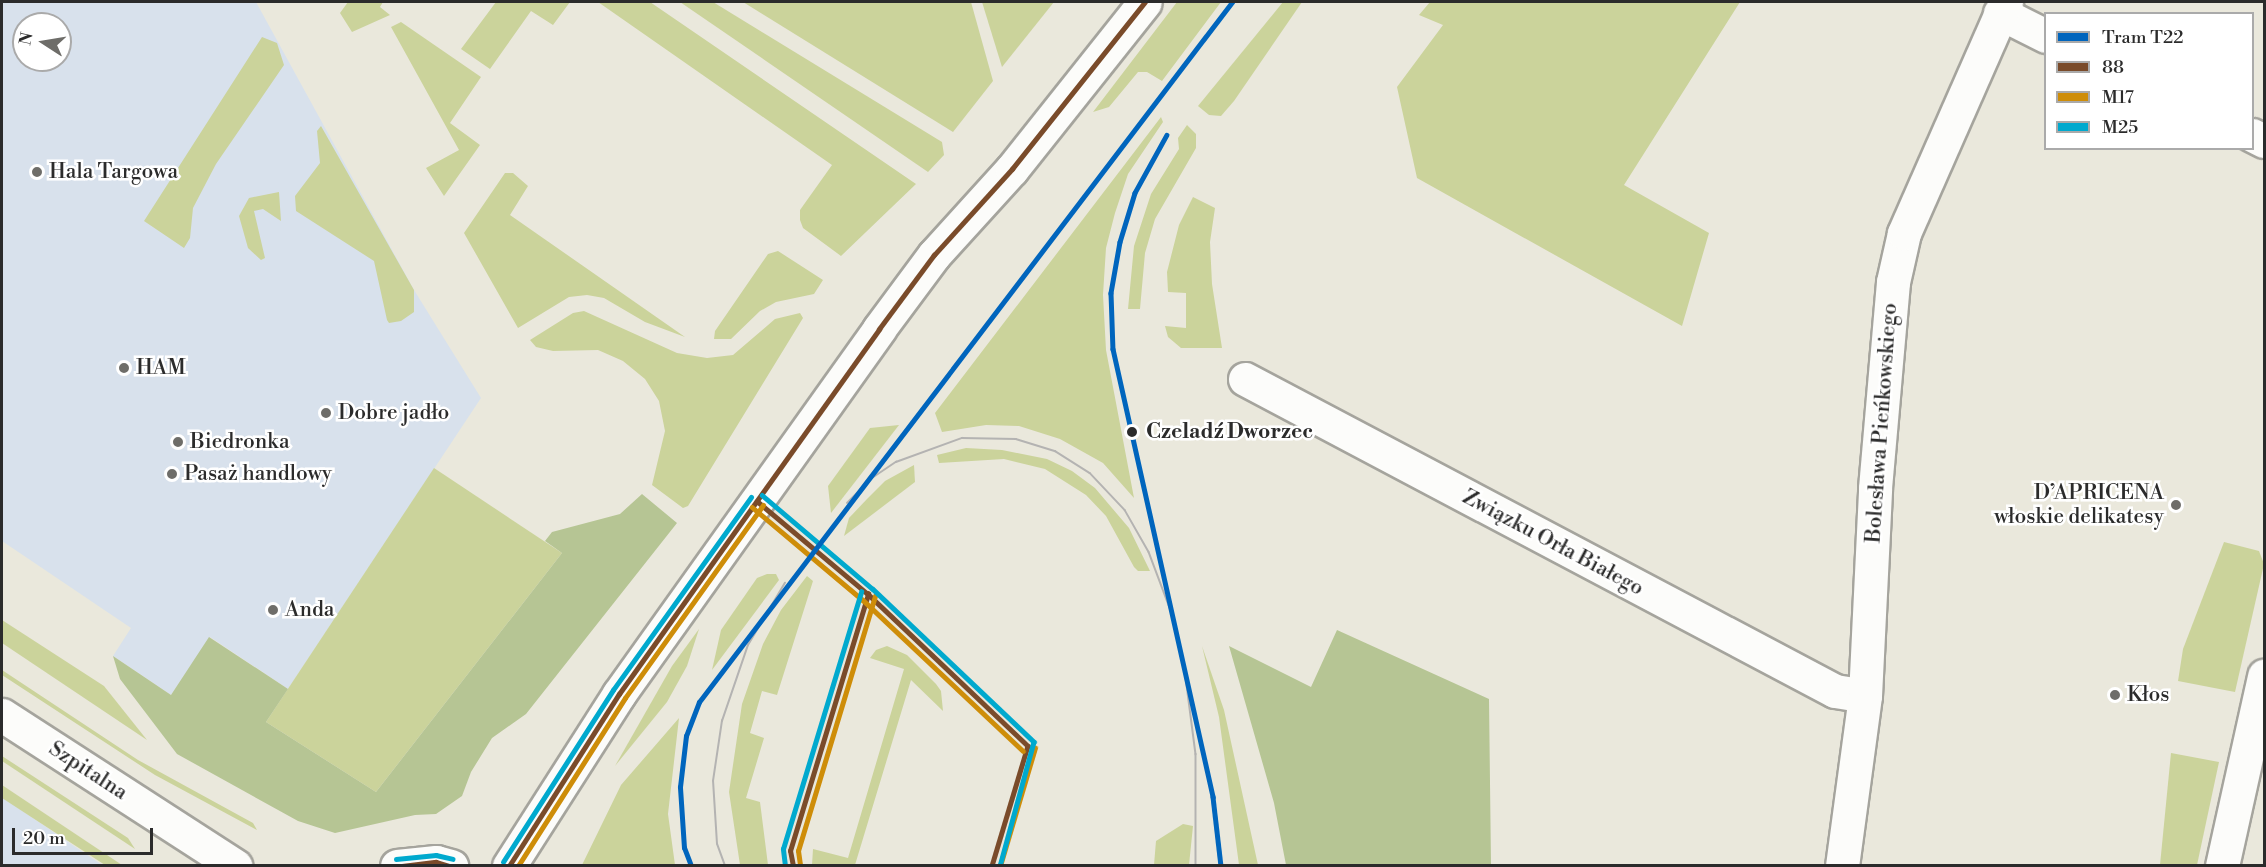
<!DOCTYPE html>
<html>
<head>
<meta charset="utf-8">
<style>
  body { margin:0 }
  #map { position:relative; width:2266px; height:867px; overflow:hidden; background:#eae8dc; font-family:"Libre Bodoni",serif }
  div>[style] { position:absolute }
  .built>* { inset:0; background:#d8e1ec }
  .green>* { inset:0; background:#cbd39b }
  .forest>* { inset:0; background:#b6c594 }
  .roads { filter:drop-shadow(2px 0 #a5a49d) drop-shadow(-2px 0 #a5a49d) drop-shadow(0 2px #a5a49d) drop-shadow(0 -2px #a5a49d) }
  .minor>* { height:33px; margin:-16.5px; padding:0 16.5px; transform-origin:16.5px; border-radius:16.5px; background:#fcfcfa }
  .tertiary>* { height:33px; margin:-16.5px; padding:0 16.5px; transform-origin:16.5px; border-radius:16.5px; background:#fcfcfa }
  .tram>* { height:1.5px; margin:-0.75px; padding:0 0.75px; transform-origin:0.75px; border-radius:0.75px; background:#b4b3b2 }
  .bus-1>* { height:4.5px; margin:-2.25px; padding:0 2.25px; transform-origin:2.25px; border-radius:2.25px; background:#7a4b2a }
  .bus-2>* { height:4.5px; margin:-2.25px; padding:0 2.25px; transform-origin:2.25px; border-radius:2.25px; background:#ce8d09 }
  .bus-3>* { height:4.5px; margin:-2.25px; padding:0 2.25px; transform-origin:2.25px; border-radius:2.25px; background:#00a9ce }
  .tram-1>* { height:4.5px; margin:-2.25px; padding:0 2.25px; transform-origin:2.25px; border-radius:2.25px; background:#0065bd }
  .dots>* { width:16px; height:16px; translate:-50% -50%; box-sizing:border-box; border:3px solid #fff; border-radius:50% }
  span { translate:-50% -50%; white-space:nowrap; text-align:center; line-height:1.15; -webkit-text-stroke:5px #fff; paint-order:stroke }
  .poi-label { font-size:21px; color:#2b2b2b }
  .left { translate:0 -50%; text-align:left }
  .right { translate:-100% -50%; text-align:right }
  .street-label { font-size:21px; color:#2b2b2b }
  .stop-label { font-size:21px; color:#2b2b2b; font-weight:700 }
  .frame { position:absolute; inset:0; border:3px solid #2b2b2b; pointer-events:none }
  .legend { position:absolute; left:2044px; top:12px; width:210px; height:138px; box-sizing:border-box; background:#fff; border:2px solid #aaa; margin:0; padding:8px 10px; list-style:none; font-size:18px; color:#2b2b2b }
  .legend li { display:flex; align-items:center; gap:12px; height:30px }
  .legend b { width:30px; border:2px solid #aaa }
  .north { position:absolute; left:12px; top:12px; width:60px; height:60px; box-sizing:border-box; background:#fff; border:2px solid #aaa; border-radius:50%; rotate:282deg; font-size:16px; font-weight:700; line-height:24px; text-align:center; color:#2b2b2b }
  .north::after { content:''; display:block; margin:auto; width:21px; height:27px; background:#6e6d69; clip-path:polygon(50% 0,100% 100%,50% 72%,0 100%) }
  .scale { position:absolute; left:12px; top:828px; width:141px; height:27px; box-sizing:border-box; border:3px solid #2b2b2b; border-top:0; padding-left:8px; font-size:18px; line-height:21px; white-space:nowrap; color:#2b2b2b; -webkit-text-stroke:4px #fff; paint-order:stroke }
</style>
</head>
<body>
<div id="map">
  <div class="built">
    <i style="clip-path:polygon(evenodd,2px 2px,256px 2px,414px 290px,481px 398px,288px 689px,210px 637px,171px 695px,113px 656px,131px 628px,2px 541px,2px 2px,24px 24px,60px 24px,60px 60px,24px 60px,24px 24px)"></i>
    <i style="clip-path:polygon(2px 797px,102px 865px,2px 865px)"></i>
  </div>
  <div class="green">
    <i style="clip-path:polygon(348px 2px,383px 2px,380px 7px,390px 15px,352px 32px,340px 13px)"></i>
    <i style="clip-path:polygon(496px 2px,570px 2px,553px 25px,531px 11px,490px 69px,461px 49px)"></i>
    <i style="clip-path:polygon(598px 2px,650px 2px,916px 184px,841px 256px,803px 228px,800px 220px,800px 210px,832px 165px)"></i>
    <i style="clip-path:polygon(680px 2px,713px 2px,942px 142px,944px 155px,928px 172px)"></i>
    <i style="clip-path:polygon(743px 2px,971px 2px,993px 81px,953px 132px)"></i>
    <i style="clip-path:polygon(982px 2px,1054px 2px,1002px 67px)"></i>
    <i style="clip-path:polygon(1177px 2px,1221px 2px,1162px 81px,1147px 72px,1138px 72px,1109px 107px,1093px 112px)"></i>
    <i style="clip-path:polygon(1283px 2px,1302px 2px,1234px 101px,1221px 116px,1209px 115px,1198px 106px)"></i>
    <i style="clip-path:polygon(1430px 2px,1740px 2px,1624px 185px,1709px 233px,1682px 326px,1417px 178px,1397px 87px,1443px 25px,1419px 15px)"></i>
    <i style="clip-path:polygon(401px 22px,481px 77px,450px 123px,480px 145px,444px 196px,426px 168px,459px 150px,391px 27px)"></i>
    <i style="clip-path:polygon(262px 37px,277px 43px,284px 65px,216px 164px,193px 208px,190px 238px,184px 248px,144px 221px)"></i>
    <i style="clip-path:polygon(1161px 117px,1163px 122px,1128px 174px,1115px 213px,1106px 248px,1103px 295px,1106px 350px,1134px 498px,1103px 463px,1060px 439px,1019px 426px,986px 425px,942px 432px,935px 413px)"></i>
    <i style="clip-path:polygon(1187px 125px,1196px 134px,1196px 148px,1155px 219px,1145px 253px,1140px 309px,1128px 309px,1134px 246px,1151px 194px,1179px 149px,1178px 138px)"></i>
    <i style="clip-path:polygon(321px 126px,414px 290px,414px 312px,401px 321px,389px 323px,387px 320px,374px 261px,296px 211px,295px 196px,320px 163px,317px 131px)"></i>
    <i style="clip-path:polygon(505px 173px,513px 173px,528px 186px,510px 215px,685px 337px,645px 322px,604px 298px,587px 295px,569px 297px,518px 328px,464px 233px)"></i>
    <i style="clip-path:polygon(279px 192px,281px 221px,263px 209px,254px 211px,265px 258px,261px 260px,248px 248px,239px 216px,249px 198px)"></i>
    <i style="clip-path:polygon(1193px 197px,1215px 208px,1210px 242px,1212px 284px,1222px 348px,1181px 348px,1168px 337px,1165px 326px,1186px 328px,1186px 293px,1168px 292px,1167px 272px,1179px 225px)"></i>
    <i style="clip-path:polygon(778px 251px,823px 280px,814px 294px,776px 302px,760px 311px,731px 339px,714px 339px,715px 331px,768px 254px)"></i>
    <i style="clip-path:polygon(584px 311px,677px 353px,707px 358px,733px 355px,775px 319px,800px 313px,803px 318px,688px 506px,683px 508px,652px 485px,665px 431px,659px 401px,645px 379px,623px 361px,598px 350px,553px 351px,536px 347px,530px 340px,573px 313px)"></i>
    <i style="clip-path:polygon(899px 425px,831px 513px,828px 486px,870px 428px)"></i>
    <i style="clip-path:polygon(966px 448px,1002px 450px,1047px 459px,1072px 471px,1095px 488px,1129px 528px,1150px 571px,1138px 571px,1134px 567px,1106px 516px,1086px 495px,1045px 469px,1004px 459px,939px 463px,937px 455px)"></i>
    <i style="clip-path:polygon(914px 465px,915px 482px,844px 536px,849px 518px,867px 499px,885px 481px)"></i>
    <i style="clip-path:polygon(434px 468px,562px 553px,376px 792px,266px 722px)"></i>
    <i style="clip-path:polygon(2224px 542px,2259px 551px,2264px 564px,2235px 692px,2178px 681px,2183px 649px)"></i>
    <i style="clip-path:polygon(767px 574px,776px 574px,779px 580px,712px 670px,721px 630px,757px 578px)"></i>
    <i style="clip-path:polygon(807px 576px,813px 581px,777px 695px,762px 691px,750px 733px,764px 738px,746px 798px,760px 802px,768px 865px,740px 865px,729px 792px,742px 704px,763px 644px,781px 610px)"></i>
    <i style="clip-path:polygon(2px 620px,104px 686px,147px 740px,2px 643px)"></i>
    <i style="clip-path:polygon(699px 629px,687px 666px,667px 702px,615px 766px,672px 666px)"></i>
    <i style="clip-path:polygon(887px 646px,907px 655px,936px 684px,941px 691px,943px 711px,911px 680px,855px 865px,812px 865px,813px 849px,848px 858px,904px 669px,870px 658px,876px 650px)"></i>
    <i style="clip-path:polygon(1202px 646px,1224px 710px,1258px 865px,1239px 865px,1219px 717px)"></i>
    <i style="clip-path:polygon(2px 670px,138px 760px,253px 823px,257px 830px,155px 775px,2px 675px)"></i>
    <i style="clip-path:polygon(679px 718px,668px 814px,675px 865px,582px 865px,621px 785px)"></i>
    <i style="clip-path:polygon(2171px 753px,2219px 762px,2197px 865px,2160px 865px)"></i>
    <i style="clip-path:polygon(2px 756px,128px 838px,135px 849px,2px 761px)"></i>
    <i style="clip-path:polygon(2px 785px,122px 865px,105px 865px,2px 798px)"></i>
    <i style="clip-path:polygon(1183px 824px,1193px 826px,1189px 865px,1154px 865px,1156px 841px)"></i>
  </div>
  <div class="forest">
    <i style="clip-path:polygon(642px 494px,677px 523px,526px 714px,492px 738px,471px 772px,462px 796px,436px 814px,415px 815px,335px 833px,298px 821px,177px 754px,120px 679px,113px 656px,171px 695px,209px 637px,288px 689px,266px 722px,376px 792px,562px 553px,545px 541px,552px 532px,620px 514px)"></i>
    <i style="clip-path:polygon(1337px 630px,1489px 699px,1491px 865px,1286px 865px,1274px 803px,1229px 646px,1311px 687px)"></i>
  </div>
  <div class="roads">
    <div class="minor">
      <i style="left:2000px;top:13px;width:51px;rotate:26.6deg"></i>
      <i style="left:2252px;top:135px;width:13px;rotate:27deg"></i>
      <i style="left:1245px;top:379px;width:667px;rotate:27.87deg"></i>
      <i style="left:1835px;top:691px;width:30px;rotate:9deg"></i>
      <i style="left:1842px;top:866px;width:172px;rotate:-82.3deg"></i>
      <i style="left:1865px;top:696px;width:208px;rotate:-87.2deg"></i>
      <i style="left:1875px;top:488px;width:207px;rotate:-85deg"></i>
      <i style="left:1893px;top:282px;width:50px;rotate:-77.3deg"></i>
      <i style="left:1904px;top:233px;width:253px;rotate:-66.2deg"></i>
      <i style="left:2222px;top:866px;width:195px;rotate:-77.5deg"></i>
    </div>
    <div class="tertiary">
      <i style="left:2px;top:715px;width:278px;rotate:32.9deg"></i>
      <i style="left:397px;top:866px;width:39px;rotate:-6deg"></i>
      <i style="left:436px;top:862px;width:16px;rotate:15deg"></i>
      <i style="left:509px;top:866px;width:204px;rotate:-57.4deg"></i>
      <i style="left:619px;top:694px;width:448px;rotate:-54.5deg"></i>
      <i style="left:879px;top:329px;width:92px;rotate:-53.4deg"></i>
      <i style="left:934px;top:255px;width:116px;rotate:-47.8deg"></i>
      <i style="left:1012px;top:169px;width:213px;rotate:-51.5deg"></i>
    </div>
  </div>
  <div class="tram">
    <i style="left:847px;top:503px;width:35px;rotate:-45deg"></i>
    <i style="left:872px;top:478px;width:29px;rotate:-34deg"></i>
    <i style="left:896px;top:462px;width:70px;rotate:-20deg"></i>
    <i style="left:962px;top:438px;width:54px;rotate:1.1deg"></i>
    <i style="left:1016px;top:439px;width:41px;rotate:17.1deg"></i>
    <i style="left:1055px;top:451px;width:41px;rotate:32.2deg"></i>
    <i style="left:1090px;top:473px;width:51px;rotate:46.6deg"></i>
    <i style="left:1125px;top:510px;width:48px;rotate:60.3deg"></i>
    <i style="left:1149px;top:552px;width:74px;rotate:69.4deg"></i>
    <i style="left:1184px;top:662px;width:93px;rotate:82.6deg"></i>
    <i style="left:1196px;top:754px;width:112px;rotate:90deg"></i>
    <i style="left:725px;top:866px;width:23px;rotate:-110deg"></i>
    <i style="left:717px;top:844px;width:63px;rotate:-93.6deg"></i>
    <i style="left:713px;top:781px;width:61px;rotate:-81.5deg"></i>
    <i style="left:722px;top:721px;width:80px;rotate:-71.1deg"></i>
    <i style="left:748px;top:645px;width:72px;rotate:-59.2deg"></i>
  </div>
  <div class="bus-1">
    <i style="left:757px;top:501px;width:145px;rotate:40deg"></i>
    <i style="left:868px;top:594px;width:221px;rotate:43.5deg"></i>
    <i style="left:1028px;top:746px;width:125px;rotate:106.7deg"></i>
    <i style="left:402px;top:866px;width:34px;rotate:-7deg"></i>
    <i style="left:436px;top:862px;width:14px;rotate:17deg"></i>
    <i style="left:509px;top:866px;width:204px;rotate:-57.4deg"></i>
    <i style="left:619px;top:694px;width:448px;rotate:-54.5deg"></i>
    <i style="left:879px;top:329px;width:92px;rotate:-53.4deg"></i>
    <i style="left:934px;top:255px;width:116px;rotate:-47.8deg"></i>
    <i style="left:1012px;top:169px;width:213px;rotate:-51.5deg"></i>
    <i style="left:793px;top:866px;width:15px;rotate:-101deg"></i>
    <i style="left:790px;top:851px;width:269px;rotate:-73.1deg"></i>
  </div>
  <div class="bus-2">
    <i style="left:752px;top:507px;width:145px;rotate:40deg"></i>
    <i style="left:863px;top:600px;width:220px;rotate:43.3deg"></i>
    <i style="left:800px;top:865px;width:14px;rotate:-98deg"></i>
    <i style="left:798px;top:851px;width:266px;rotate:-73.2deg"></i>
    <i style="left:518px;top:866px;width:199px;rotate:-57.5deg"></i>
    <i style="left:625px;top:698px;width:237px;rotate:-54.4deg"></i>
    <i style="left:1000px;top:866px;width:123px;rotate:-73.5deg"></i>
  </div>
  <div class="bus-3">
    <i style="left:762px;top:495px;width:145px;rotate:40.3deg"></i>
    <i style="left:873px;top:589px;width:222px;rotate:43.5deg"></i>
    <i style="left:1034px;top:742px;width:129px;rotate:105.3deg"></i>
    <i style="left:396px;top:859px;width:40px;rotate:-5.7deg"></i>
    <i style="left:436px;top:855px;width:17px;rotate:13deg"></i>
    <i style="left:503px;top:862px;width:204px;rotate:-57.4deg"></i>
    <i style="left:613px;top:690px;width:237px;rotate:-54.4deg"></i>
    <i style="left:785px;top:866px;width:17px;rotate:-97deg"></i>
    <i style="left:783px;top:849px;width:269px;rotate:-73.1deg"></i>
  </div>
  <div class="tram-1">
    <i style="left:1167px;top:135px;width:66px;rotate:118.9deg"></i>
    <i style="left:1135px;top:193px;width:51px;rotate:107deg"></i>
    <i style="left:1120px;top:242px;width:52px;rotate:100deg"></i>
    <i style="left:1111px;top:293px;width:56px;rotate:88deg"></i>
    <i style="left:1113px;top:349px;width:459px;rotate:77.4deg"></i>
    <i style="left:1213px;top:797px;width:69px;rotate:83.4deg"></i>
    <i style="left:691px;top:866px;width:19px;rotate:-111deg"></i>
    <i style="left:684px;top:848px;width:61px;rotate:-93.8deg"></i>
    <i style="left:680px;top:787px;width:51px;rotate:-83.3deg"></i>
    <i style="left:686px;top:736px;width:36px;rotate:-69deg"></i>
    <i style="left:699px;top:702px;width:880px;rotate:-52.71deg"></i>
  </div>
  <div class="dots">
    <i style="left:37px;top:172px;background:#6e6d69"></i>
    <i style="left:124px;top:368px;background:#6e6d69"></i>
    <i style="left:326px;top:413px;background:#6e6d69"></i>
    <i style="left:1132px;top:432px;background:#2b2b2b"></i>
    <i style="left:178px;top:442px;background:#6e6d69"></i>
    <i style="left:172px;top:474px;background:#6e6d69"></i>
    <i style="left:2176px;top:505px;background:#6e6d69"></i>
    <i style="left:273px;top:610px;background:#6e6d69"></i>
    <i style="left:2115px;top:695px;background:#6e6d69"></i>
  </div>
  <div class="poi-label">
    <span class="left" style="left:49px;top:172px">Hala Targowa</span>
    <span class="left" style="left:136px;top:368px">HAM</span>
    <span class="left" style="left:338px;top:413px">Dobre jadło</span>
    <span class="left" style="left:190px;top:442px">Biedronka</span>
    <span class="left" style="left:184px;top:474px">Pasaż handlowy</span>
    <span class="right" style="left:2164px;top:505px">D’APRICENA<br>włoskie delikatesy</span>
    <span class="left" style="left:285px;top:610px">Anda</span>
    <span class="left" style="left:2127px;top:695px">Kłos</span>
  </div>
  <div class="street-label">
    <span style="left:1882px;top:423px;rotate:-86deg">Bolesława Pieńkowskiego</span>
    <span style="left:1553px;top:543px;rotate:28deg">Związku Orła Białego</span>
    <span style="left:88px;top:771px;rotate:33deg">Szpitalna</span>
  </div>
  <div class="stop-label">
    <span class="left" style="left:1146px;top:432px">Czeladź Dworzec</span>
  </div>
  <div class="frame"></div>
  <ul class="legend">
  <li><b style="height:8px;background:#0065bd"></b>Tram T22</li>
  <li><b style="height:8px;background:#7a4b2a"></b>88</li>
  <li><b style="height:8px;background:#ce8d09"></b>M17</li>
  <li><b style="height:8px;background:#00a9ce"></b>M25</li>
  </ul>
  <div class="north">N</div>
  <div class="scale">20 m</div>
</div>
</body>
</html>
